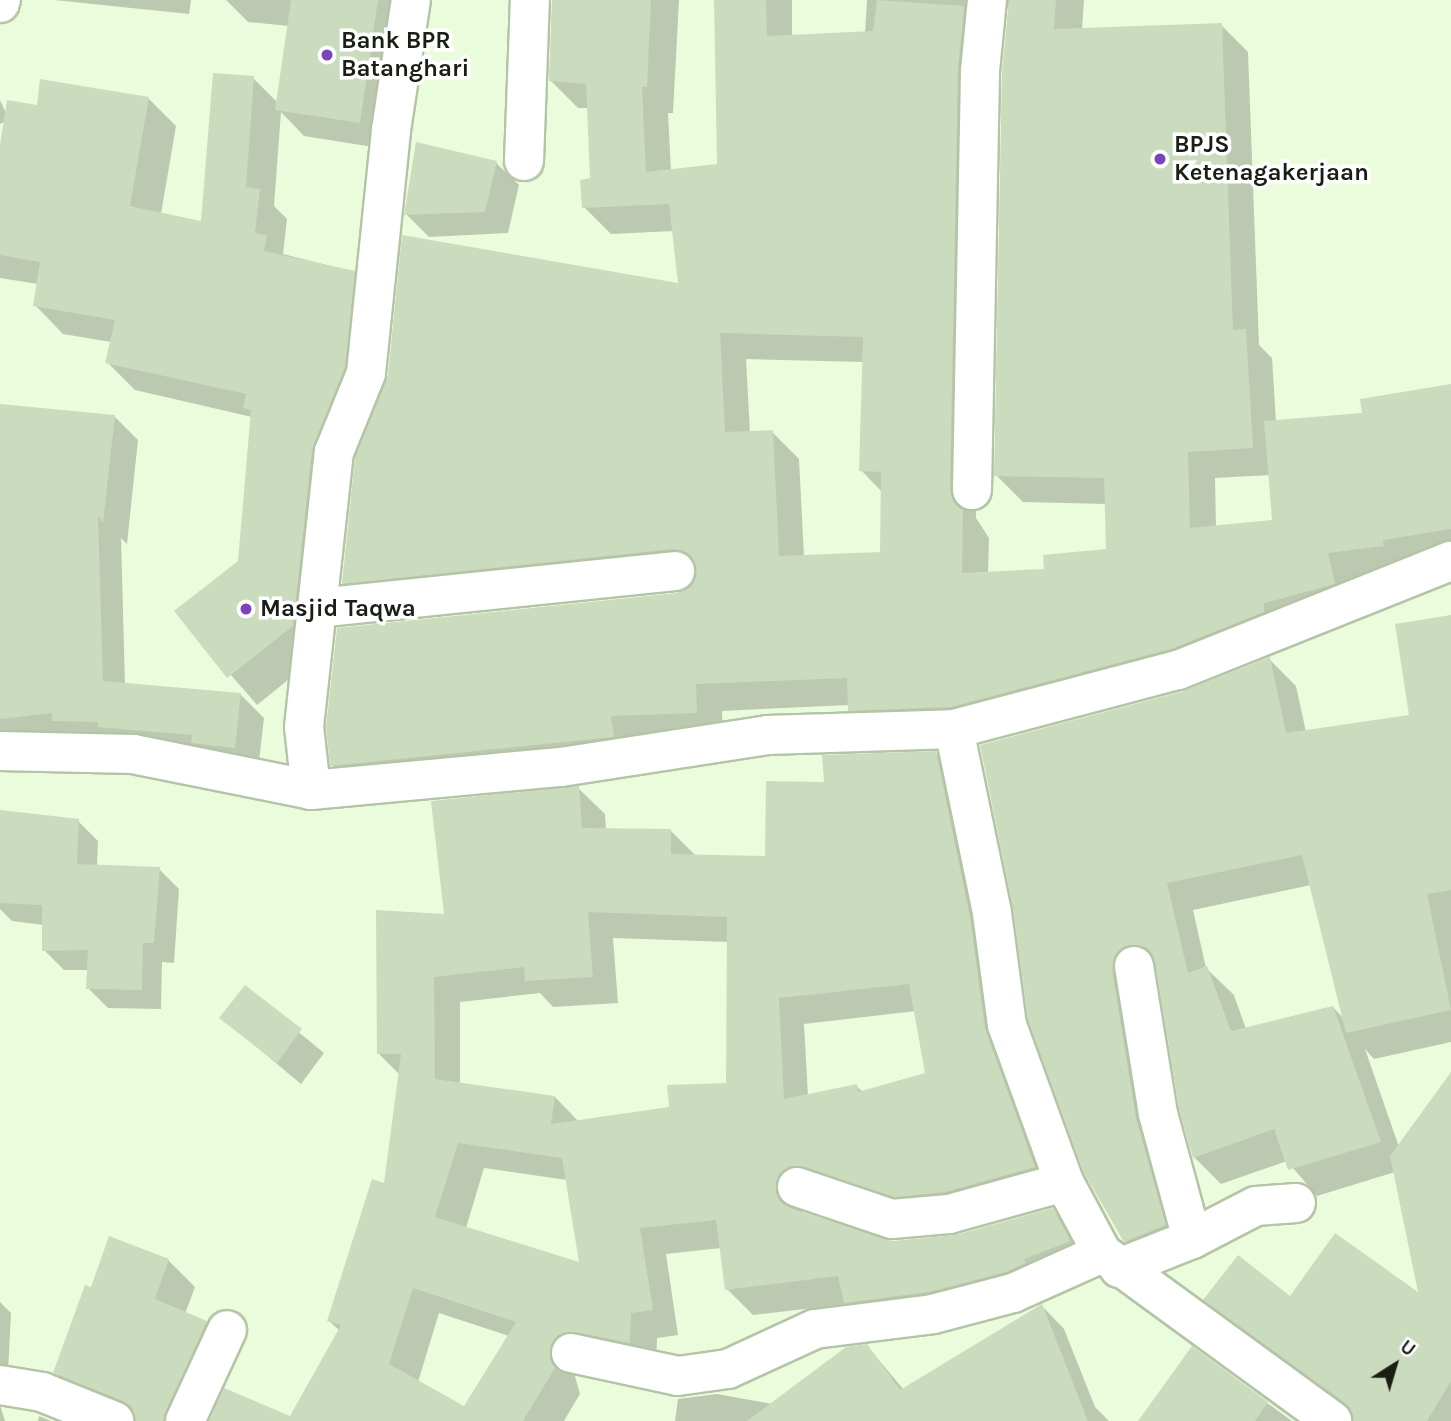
<!DOCTYPE html>
<html>
<head>
<meta charset="utf-8">
<style>
  body { margin:0 }
  #map { position:relative; width:1451px; height:1421px; overflow:hidden; background:#ebfcdd; font-family:Karla,sans-serif }
  div>[style] { position:absolute }
  .shadow>* { inset:0; background:#0003 }
  .building>* { inset:0; background:#cbdbbe }
  .roads { filter:drop-shadow(2px 0 #b4c4a7) drop-shadow(-2px 0 #b4c4a7) drop-shadow(0 2px #b4c4a7) drop-shadow(0 -2px #b4c4a7) }
  .minor>* { height:38px; margin:-19px; padding:0 19px; transform-origin:19px; border-radius:19px; background:#fff }
  .dots>* { width:19px; height:19px; translate:-50% -50%; box-sizing:border-box; border:4px solid #fff; border-radius:50% }
  span { translate:-50% -50%; white-space:nowrap; text-align:center; line-height:1.15; -webkit-text-stroke:7px #fff; paint-order:stroke }
  .poi-label { font-size:24px; color:#191f14; font-weight:700 }
  .left { translate:0 -50%; text-align:left }
  .north { position:absolute; left:1360px; top:1330px; width:70px; height:70px; -webkit-text-stroke:5px #fff; paint-order:stroke; rotate:37deg; font-size:19px; font-weight:700; line-height:28px; text-align:center; color:#191f14 }
  .north::after { content:''; display:block; margin:auto; width:24px; height:32px; background:#191f14; clip-path:polygon(50% 0,100% 100%,50% 72%,0 100%) }
</style>
</head>
<body>
<div id="map">
  <div class="shadow">
    <i style="clip-path:polygon(54px 0,191px 0,189px 14px)"></i>
    <i style="clip-path:polygon(226px 0,408px 0,386px 149px,304px 136px,281px 112px,274px 206px,287px 219px,283px 254px,354px 272px,382px 301px,340px 478px,320px 654px,257px 705px,176px 612px,239px 562px,252px 417px,135px 390px,107px 362px,111px 342px,63px 334px,35px 305px,38px 284px,0 278px,0 156px,148px 98px,176px 126px,161px 214px,203px 223px,253px 78px,278px 103px,289px 26px,248px 22px)"></i>
    <i style="clip-path:polygon(evenodd,553px 0,679px 0,673px 113px,668px 113px,671px 171px,719px 166px,715px 0,792px 0,792px 36px,865px 33px,867px 0,1084px 0,1082px 30px,1221px 25px,1248px 52px,1259px 345px,1272px 358px,1276px 422px,1364px 414px,1451px 385px,1451px 560px,1360px 611px,876px 737px,849px 705px,722px 711px,723px 739px,359px 792px,332px 765px,678px 594px,697px 580px,696px 576px,370px 610px,343px 583px,680px 285px,674px 231px,611px 234px,584px 207px,592px 180px,589px 108px,578px 108px,551px 81px,553px 0,1006px 6px,1010px 7px,996px 475px,1023px 502px,1106px 504px,1107px 550px,1046px 570px,988px 573px,989px 538px,976px 518px,984px 98px,991px 25px,1006px 6px,553px 0,746px 359px,864px 362px,861px 470px,882px 492px,882px 554px,804px 557px,799px 459px,772px 432px,750px 433px,746px 359px,553px 0,1270px 475px,1274px 522px,1216px 527px,1215px 478px,1270px 475px)"></i>
    <i style="clip-path:polygon(0 100px,9px 120px,0 124px)"></i>
    <i style="clip-path:polygon(496px 163px,519px 185px,508px 233px,429px 237px,406px 214px)"></i>
    <i style="clip-path:polygon(0 406px,114px 416px,138px 440px,127px 544px,121px 538px,125px 685px,240px 694px,264px 718px,258px 770px,0 745px)"></i>
    <i style="clip-path:polygon(evenodd,1451px 617px,1451px 1042px,1374px 1059px,1365px 1049px,1399px 1147px,1451px 1104px,1451px 1421px,1354px 1421px,1351px 1412px,1229px 1324px,1205px 1300px,1421px 1297px,1395px 1172px,1317px 1196px,1287px 1161px,1221px 1184px,1194px 1157px,1158px 970px,1140px 985px,1192px 1252px,1153px 1268px,1126px 1241px,1030px 1019px,1184px 693px,1269px 659px,1296px 686px,1306px 732px,1411px 716px,1451px 617px,1311px 885px,1344px 1019px,1333px 1007px,1246px 1029px,1234px 995px,1206px 968px,1193px 910px,1311px 885px)"></i>
    <i style="clip-path:polygon(evenodd,936px 753px,962px 780px,1060px 1193px,802px 1206px,802px 1213px,893px 1243px,955px 1237px,1052px 1210px,1079px 1236px,1096px 1268px,872px 1329px,847px 1304px,753px 1315px,727px 1289px,721px 1248px,666px 1254px,678px 1335px,657px 1338px,656px 1368px,581px 1364px,575px 1376px,580px 1394px,564px 1421px,209px 1421px,291px 1418px,340px 1331px,329px 1321px,386px 1185px,400px 1075px,379px 1054px,446px 916px,578px 788px,605px 814px,606px 830px,670px 830px,696px 856px,767px 857px,826px 784px,936px 753px,613px 938px,729px 942px,728px 1084px,671px 1109px,579px 1122px,555px 1097px,460px 1084px,460px 1002px,540px 993px,553px 1007px,618px 1003px,613px 938px,936px 753px,916px 1011px,927px 1074px,863px 1092px,856px 1086px,808px 1096px,804px 1024px,916px 1011px,936px 753px,484px 1168px,567px 1180px,581px 1265px,466px 1228px,484px 1168px,936px 753px,439px 1313px,509px 1336px,465px 1408px,418px 1382px,439px 1313px)"></i>
    <i style="clip-path:polygon(0 812px,78px 821px,98px 841px,97px 866px,159px 869px,179px 889px,174px 963px,162px 962px,161px 1009px,108px 1008px,88px 988px,89px 970px,64px 970px,44px 950px,44px 925px,12px 921px,0 909px)"></i>
    <i style="clip-path:polygon(245px 988px,324px 1053px,301px 1084px,222px 1018px)"></i>
    <i style="clip-path:polygon(168px 1260px,195px 1287px,185px 1314px,206px 1323px,232px 1349px,199px 1421px,135px 1421px,81px 1399px,55px 1372px,92px 1289px)"></i>
    <i style="clip-path:polygon(0 1302px,11px 1313px,7px 1393px,0 1405px,5px 1421px,0 1421px)"></i>
    <i style="clip-path:polygon(1042px 1306px,1064px 1329px,1095px 1407px,1109px 1421px,675px 1421px,678px 1399px,717px 1394px,773px 1404px,867px 1346px,904px 1390px)"></i>
    <i style="clip-path:polygon(1192px 1348px,1292px 1421px,1141px 1421px)"></i>
    <i style="clip-path:polygon(39px 1416px,51px 1421px,38px 1421px)"></i>
  </div>
  <div class="building">
    <i style="clip-path:polygon(291px 0,378px 0,360px 123px,275px 110px)"></i>
    <i style="clip-path:polygon(evenodd,552px 0,651px 0,647px 87px,642px 87px,646px 172px,717px 164px,714px 0,766px 0,767px 36px,873px 31px,877px 0,964px 6px,958px 70px,950px 490px,963px 509px,962px 573px,1044px 569px,1043px 555px,1106px 549px,1104px 478px,994px 476px,1002px 72px,1009px 0,1056px 0,1054px 29px,1222px 23px,1233px 330px,1246px 329px,1253px 448px,1188px 452px,1190px 528px,1272px 520px,1264px 421px,1362px 413px,1360px 399px,1451px 384px,1451px 529px,1383px 540px,1384px 546px,1328px 553px,1335px 584px,1264px 603px,1264px 612px,1171px 649px,951px 707px,848px 711px,847px 678px,696px 684px,697px 713px,611px 716px,614px 737px,330px 766px,326px 727px,337px 628px,677px 593px,695px 579px,692px 558px,673px 549px,342px 584px,355px 457px,388px 375px,402px 235px,678px 283px,669px 204px,582px 208px,580px 180px,590px 178px,586px 84px,549px 81px,552px 0,720px 333px,863px 337px,859px 471px,881px 472px,880px 552px,779px 556px,773px 430px,725px 432px,720px 333px)"></i>
    <i style="clip-path:polygon(213px 73px,254px 76px,246px 187px,260px 189px,255px 233px,267px 235px,264px 251px,355px 271px,345px 368px,312px 450px,293px 626px,227px 678px,174px 611px,238px 561px,251px 410px,243px 408px,246px 394px,105px 363px,115px 320px,33px 306px,40px 262px,0 255px,0 145px,7px 100px,37px 105px,40px 79px,149px 97px,130px 206px,201px 221px)"></i>
    <i style="clip-path:polygon(416px 142px,497px 161px,485px 212px,404px 215px)"></i>
    <i style="clip-path:polygon(0 404px,115px 415px,103px 523px,98px 516px,103px 681px,241px 693px,235px 748px,191px 743px,192px 735px,98px 727px,98px 722px,52px 721px,52px 713px,0 719px)"></i>
    <i style="clip-path:polygon(1451px 615px,1451px 890px,1427px 894px,1451px 1010px,1346px 1033px,1302px 855px,1167px 883px,1188px 973px,1207px 966px,1231px 1031px,1333px 1006px,1381px 1142px,1288px 1170px,1274px 1129px,1193px 1158px,1179px 1109px,1155px 962px,1142px 946px,1130px 945px,1114px 958px,1112px 970px,1136px 1118px,1166px 1225px,1124px 1242px,1084px 1173px,1028px 1020px,1013px 909px,980px 745px,1184px 691px,1270px 657px,1286px 733px,1409px 715px,1395px 624px)"></i>
    <i style="clip-path:polygon(evenodd,936px 751px,970px 917px,985px 1028px,1035px 1167px,945px 1192px,895px 1197px,793px 1166px,777px 1179px,776px 1192px,790px 1208px,893px 1241px,955px 1235px,1053px 1208px,1071px 1241px,1024px 1259px,1026px 1263px,1006px 1272px,929px 1292px,844px 1303px,838px 1276px,725px 1290px,716px 1220px,640px 1228px,653px 1310px,631px 1313px,630px 1343px,575px 1332px,555px 1338px,550px 1349px,555px 1368px,523px 1421px,209px 1421px,224px 1388px,290px 1416px,341px 1325px,327px 1321px,372px 1179px,384px 1183px,401px 1054px,377px 1054px,376px 910px,444px 914px,431px 801px,579px 786px,582px 828px,671px 829px,671px 854px,765px 856px,766px 781px,824px 782px,822px 755px,936px 751px,588px 912px,727px 917px,726px 1083px,667px 1085px,669px 1107px,551px 1124px,555px 1096px,435px 1079px,434px 977px,524px 967px,525px 981px,593px 977px,588px 912px,936px 751px,909px 984px,925px 1073px,858px 1092px,857px 1084px,784px 1099px,779px 998px,909px 984px,936px 751px,458px 1143px,562px 1158px,579px 1262px,435px 1217px,458px 1143px,936px 751px,413px 1288px,516px 1322px,464px 1406px,389px 1364px,413px 1288px)"></i>
    <i style="clip-path:polygon(0 810px,79px 819px,77px 864px,160px 867px,154px 943px,143px 943px,142px 990px,86px 989px,88px 950px,42px 951px,42px 905px,0 903px)"></i>
    <i style="clip-path:polygon(245px 985px,302px 1029px,277px 1063px,219px 1018px)"></i>
    <i style="clip-path:polygon(1451px 1072px,1451px 1381px,1427px 1421px,1353px 1421px,1345px 1403px,1203px 1300px,1238px 1255px,1290px 1296px,1335px 1233px,1418px 1292px,1390px 1156px)"></i>
    <i style="clip-path:polygon(109px 1236px,169px 1259px,155px 1299px,207px 1321px,163px 1421px,135px 1421px,132px 1408px,123px 1401px,53px 1373px,85px 1285px,91px 1287px)"></i>
    <i style="clip-path:polygon(1042px 1304px,1088px 1421px,747px 1421px,846px 1347px,867px 1344px,900px 1390px)"></i>
    <i style="clip-path:polygon(1192px 1346px,1268px 1402px,1255px 1421px,1138px 1421px)"></i>
  </div>
  <div class="roads">
    <div class="minor">
      <i style="left:0;top:3px;width:3px;rotate:-72deg"></i>
      <i style="left:524px;top:161px;width:161px;rotate:-87.9deg"></i>
      <i style="left:972px;top:490px;width:419px;rotate:-88.9deg"></i>
      <i style="left:980px;top:71px;width:71px;rotate:-84.4deg"></i>
      <i style="left:318px;top:608px;width:359px;rotate:-5.9deg"></i>
      <i style="left:954px;top:729px;width:188px;rotate:78.3deg"></i>
      <i style="left:992px;top:913px;width:113px;rotate:82.4deg"></i>
      <i style="left:1007px;top:1025px;width:167px;rotate:70deg"></i>
      <i style="left:1064px;top:1182px;width:81px;rotate:61.8deg"></i>
      <i style="left:1102px;top:1253px;width:285px;rotate:36.1deg"></i>
      <i style="left:0;top:751px;width:133px;rotate:1.3deg"></i>
      <i style="left:133px;top:754px;width:182px;rotate:11.4deg"></i>
      <i style="left:311px;top:790px;width:251px;rotate:-5.3deg"></i>
      <i style="left:561px;top:767px;width:208px;rotate:-8.8deg"></i>
      <i style="left:767px;top:735px;width:187px;rotate:-1.8deg"></i>
      <i style="left:954px;top:729px;width:232px;rotate:-14.8deg"></i>
      <i style="left:1178px;top:670px;width:294px;rotate:-21.8deg"></i>
      <i style="left:311px;top:790px;width:63px;rotate:-96.3deg"></i>
      <i style="left:304px;top:727px;width:277px;rotate:-83.8deg"></i>
      <i style="left:334px;top:452px;width:85px;rotate:-67.9deg"></i>
      <i style="left:366px;top:373px;width:244px;rotate:-84.1deg"></i>
      <i style="left:391px;top:130px;width:132px;rotate:-81.3deg"></i>
      <i style="left:797px;top:1187px;width:100px;rotate:18.6deg"></i>
      <i style="left:892px;top:1219px;width:57px;rotate:-5deg"></i>
      <i style="left:949px;top:1214px;width:119px;rotate:-15.5deg"></i>
      <i style="left:1192px;top:1239px;width:72px;rotate:-27.3deg"></i>
      <i style="left:1256px;top:1206px;width:40px;rotate:-4.3deg"></i>
      <i style="left:1119px;top:1268px;width:79px;rotate:-21.7deg"></i>
      <i style="left:1192px;top:1239px;width:130px;rotate:-105.2deg"></i>
      <i style="left:1158px;top:1114px;width:150px;rotate:-99.2deg"></i>
      <i style="left:571px;top:1353px;width:109px;rotate:12.1deg"></i>
      <i style="left:678px;top:1376px;width:50px;rotate:-8deg"></i>
      <i style="left:728px;top:1369px;width:96px;rotate:-24.7deg"></i>
      <i style="left:815px;top:1329px;width:119px;rotate:-7.2deg"></i>
      <i style="left:933px;top:1314px;width:83px;rotate:-14.7deg"></i>
      <i style="left:1013px;top:1293px;width:98px;rotate:-24.2deg"></i>
      <i style="left:0;top:1385px;width:43px;rotate:9.5deg"></i>
      <i style="left:42px;top:1392px;width:78px;rotate:21.9deg"></i>
      <i style="left:185px;top:1421px;width:100px;rotate:-65.2deg"></i>
    </div>
  </div>
  <div class="dots">
    <i style="left:327px;top:55px;background:#7a44bb"></i>
    <i style="left:1160px;top:159px;background:#7a44bb"></i>
    <i style="left:246px;top:609px;background:#7a44bb"></i>
  </div>
  <div class="poi-label">
    <span class="left" style="left:341px;top:55px">Bank BPR<br>Batanghari</span>
    <span class="left" style="left:1174px;top:159px">BPJS<br>Ketenagakerjaan</span>
    <span class="left" style="left:260px;top:609px">Masjid Taqwa</span>
  </div>
  <div class="north">U</div>
</div>
</body>
</html>
